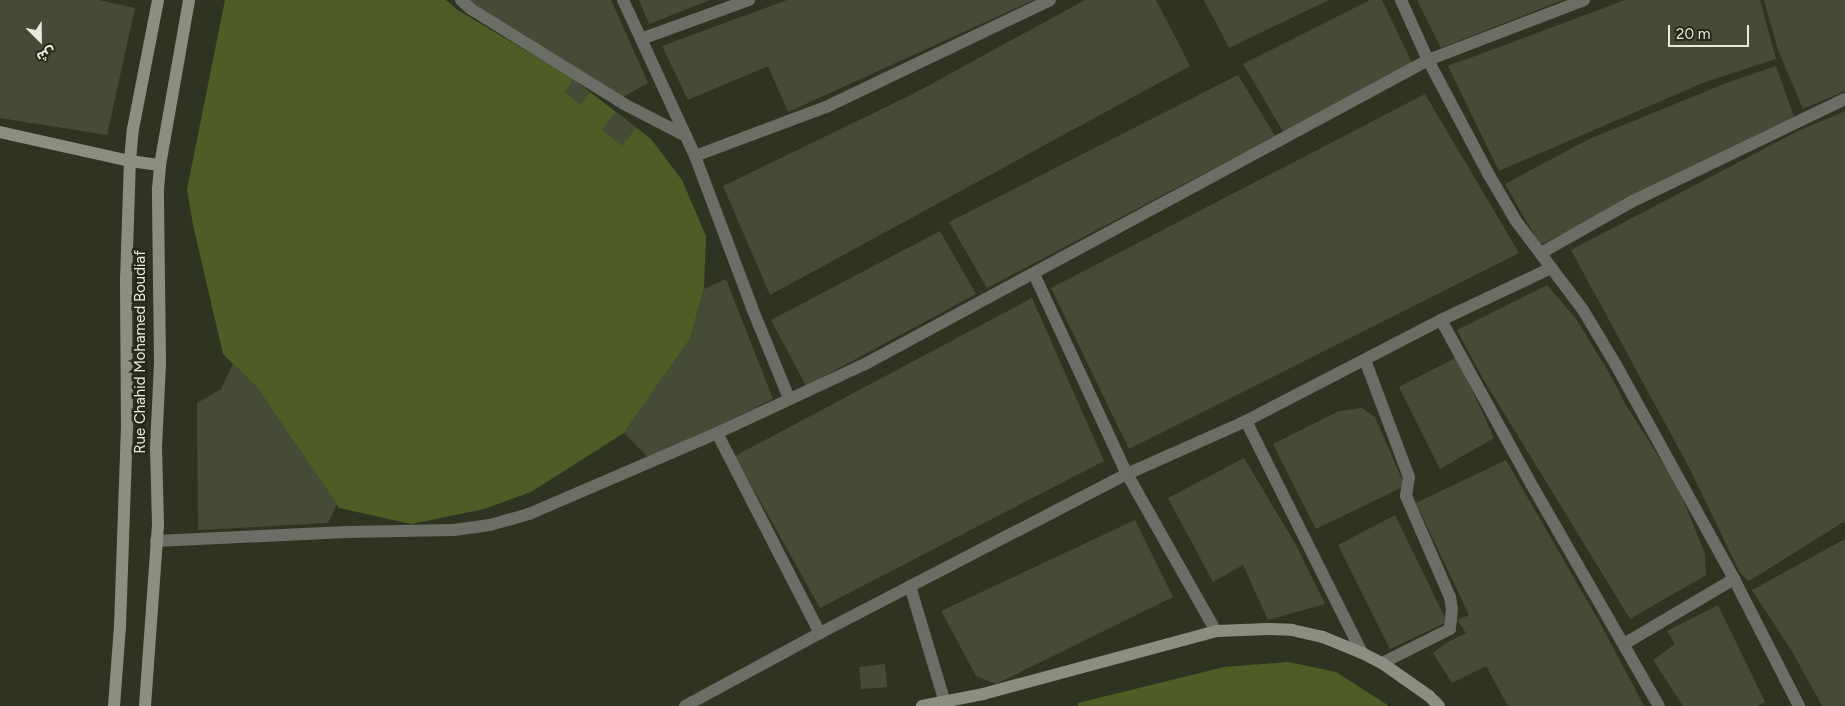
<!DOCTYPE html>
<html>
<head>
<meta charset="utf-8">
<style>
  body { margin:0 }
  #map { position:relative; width:1845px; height:706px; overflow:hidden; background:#2f3422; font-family:Figtree,"Noto Sans Arabic",sans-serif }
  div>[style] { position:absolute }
  .green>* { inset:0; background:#4e5c25 }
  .building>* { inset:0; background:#454b37 }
  .street>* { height:12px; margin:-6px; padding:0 6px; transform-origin:6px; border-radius:6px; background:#6b6e65 }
  .secondary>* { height:12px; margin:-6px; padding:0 6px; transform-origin:6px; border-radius:6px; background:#8b8f81 }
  span { translate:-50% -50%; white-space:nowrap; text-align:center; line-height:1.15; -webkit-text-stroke:5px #252a18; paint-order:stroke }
  .street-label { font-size:15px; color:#e7eadf }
  .north { position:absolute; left:15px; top:15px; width:50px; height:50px; -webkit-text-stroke:4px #252a18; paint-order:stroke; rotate:157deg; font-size:14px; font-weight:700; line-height:20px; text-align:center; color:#e7eadf }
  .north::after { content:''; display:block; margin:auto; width:18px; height:22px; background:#e7eadf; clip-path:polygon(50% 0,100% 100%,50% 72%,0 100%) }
  .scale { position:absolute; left:1668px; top:25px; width:81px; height:22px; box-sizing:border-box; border:2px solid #e7eadf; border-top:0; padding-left:6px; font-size:15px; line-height:18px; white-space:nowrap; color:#e7eadf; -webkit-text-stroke:4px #252a18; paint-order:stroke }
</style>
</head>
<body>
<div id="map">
  <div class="green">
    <i style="clip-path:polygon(225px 0,446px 0,456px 9px,573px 79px,651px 139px,682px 180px,706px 236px,704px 289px,690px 339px,624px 433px,531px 492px,484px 509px,411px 524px,339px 508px,258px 389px,223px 354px,193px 225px,187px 189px)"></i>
    <i style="clip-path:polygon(1289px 662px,1336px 672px,1389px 706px,1078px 706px,1078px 703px,1224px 667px)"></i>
  </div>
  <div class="building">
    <i style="clip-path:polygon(0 0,99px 0,135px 8px,107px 135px,0 118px)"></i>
    <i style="clip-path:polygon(468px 0,611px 0,648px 83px,623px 97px)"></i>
    <i style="clip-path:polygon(639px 0,710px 0,649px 24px)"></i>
    <i style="clip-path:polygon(787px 0,1034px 0,788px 112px,768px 66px,688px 100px,662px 46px)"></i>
    <i style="clip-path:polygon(1085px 0,1156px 0,1190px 66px,770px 295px,723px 186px,913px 94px)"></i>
    <i style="clip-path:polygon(1204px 0,1329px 0,1229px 48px)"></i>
    <i style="clip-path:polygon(1370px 0,1382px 0,1412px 63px,1284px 133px,1243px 64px)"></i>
    <i style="clip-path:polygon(1417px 0,1563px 0,1441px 48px)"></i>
    <i style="clip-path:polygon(1625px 0,1760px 0,1776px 59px,1705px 82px,1499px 171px,1448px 66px)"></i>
    <i style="clip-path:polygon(1764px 0,1845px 0,1845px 91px,1803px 109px,1778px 50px)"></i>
    <i style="clip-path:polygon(1776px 66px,1794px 117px,1540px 245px,1505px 184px,1589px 139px,1729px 82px)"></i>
    <i style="clip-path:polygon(1238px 75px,1275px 136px,987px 288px,949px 222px)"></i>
    <i style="clip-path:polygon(573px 79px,590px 92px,581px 105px,565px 92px)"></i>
    <i style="clip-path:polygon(1425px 94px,1519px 253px,1129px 449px,1051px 288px)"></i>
    <i style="clip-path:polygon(1845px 111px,1845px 521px,1749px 581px,1740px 573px,1691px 471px,1571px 250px,1796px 132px)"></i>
    <i style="clip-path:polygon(616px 112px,636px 128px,622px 146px,602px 130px)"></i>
    <i style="clip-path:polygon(940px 231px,976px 294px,806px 386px,771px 320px)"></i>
    <i style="clip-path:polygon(726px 279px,773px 399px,650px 459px,624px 433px,690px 339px,704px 289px)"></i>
    <i style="clip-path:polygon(1547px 285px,1576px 319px,1611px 376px,1627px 407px,1678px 487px,1705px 554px,1706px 575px,1630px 619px,1482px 377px,1457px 330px)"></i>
    <i style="clip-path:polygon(1032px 298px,1104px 461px,820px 608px,735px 456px)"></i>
    <i style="clip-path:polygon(1457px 357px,1494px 438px,1440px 469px,1399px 387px)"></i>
    <i style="clip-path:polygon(233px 364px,258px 389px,337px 504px,328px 523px,198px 530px,197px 403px,221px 389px)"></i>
    <i style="clip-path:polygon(1362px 408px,1375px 417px,1405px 486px,1316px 529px,1273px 444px,1339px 411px)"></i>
    <i style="clip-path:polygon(1244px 458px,1296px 545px,1325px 604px,1268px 620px,1243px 565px,1213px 582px,1168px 498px)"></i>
    <i style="clip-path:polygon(1506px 460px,1600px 623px,1644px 706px,1508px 706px,1486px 666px,1452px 683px,1433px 653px,1446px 643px,1466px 633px,1457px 620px,1469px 615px,1416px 503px)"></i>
    <i style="clip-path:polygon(1395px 515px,1447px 622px,1390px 649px,1338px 545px)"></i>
    <i style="clip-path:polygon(1135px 520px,1173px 597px,996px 684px,976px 676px,941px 611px)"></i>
    <i style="clip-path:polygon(1845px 539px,1845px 706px,1822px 706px,1793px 653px,1752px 590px)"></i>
    <i style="clip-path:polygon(1718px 605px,1765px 702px,1757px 706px,1683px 706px,1653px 660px,1675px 644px,1667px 631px)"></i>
    <i style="clip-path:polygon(885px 664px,887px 687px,861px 689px,859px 667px)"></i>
  </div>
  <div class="street">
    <i style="left:461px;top:0;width:13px;rotate:42deg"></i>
    <i style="left:471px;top:9px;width:180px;rotate:31.8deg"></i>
    <i style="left:624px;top:104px;width:70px;rotate:27.3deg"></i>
    <i style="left:623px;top:0;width:172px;rotate:65.2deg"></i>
    <i style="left:695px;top:156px;width:162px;rotate:69.4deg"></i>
    <i style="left:752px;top:308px;width:97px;rotate:67.7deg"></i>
    <i style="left:1401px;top:0;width:66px;rotate:65.8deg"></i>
    <i style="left:1428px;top:60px;width:130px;rotate:62.1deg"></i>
    <i style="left:1489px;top:175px;width:53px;rotate:59.6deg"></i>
    <i style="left:1516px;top:221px;width:111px;rotate:53deg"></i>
    <i style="left:1583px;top:310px;width:64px;rotate:59deg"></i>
    <i style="left:1616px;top:365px;width:244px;rotate:61.1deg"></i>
    <i style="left:1734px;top:579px;width:143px;rotate:62.9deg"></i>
    <i style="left:641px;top:39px;width:115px;rotate:-19.9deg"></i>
    <i style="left:695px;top:156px;width:140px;rotate:-20.5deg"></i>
    <i style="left:826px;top:107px;width:248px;rotate:-25.5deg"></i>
    <i style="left:1541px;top:253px;width:103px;rotate:-29.5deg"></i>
    <i style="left:1631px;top:202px;width:237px;rotate:-25.7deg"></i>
    <i style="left:1034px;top:274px;width:221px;rotate:65.1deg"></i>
    <i style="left:1127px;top:474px;width:180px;rotate:60.5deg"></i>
    <i style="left:1441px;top:320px;width:193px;rotate:61.2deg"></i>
    <i style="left:1534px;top:489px;width:250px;rotate:60.1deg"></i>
    <i style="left:1365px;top:360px;width:125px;rotate:69.4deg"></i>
    <i style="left:1409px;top:477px;width:19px;rotate:99deg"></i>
    <i style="left:1406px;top:496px;width:110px;rotate:66.5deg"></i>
    <i style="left:1450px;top:597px;width:12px;rotate:81deg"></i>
    <i style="left:1452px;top:609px;width:20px;rotate:96deg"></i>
    <i style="left:1450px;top:629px;width:76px;rotate:153.4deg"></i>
    <i style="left:1246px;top:421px;width:259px;rotate:63.4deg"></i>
    <i style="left:717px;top:433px;width:225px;rotate:62.8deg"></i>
    <i style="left:156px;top:541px;width:191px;rotate:-2.7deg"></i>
    <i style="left:347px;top:532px;width:107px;rotate:-1.1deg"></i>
    <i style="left:454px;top:530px;width:36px;rotate:-8deg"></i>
    <i style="left:490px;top:525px;width:41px;rotate:-15.8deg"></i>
    <i style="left:529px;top:514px;width:205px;rotate:-23.3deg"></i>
    <i style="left:717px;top:433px;width:166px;rotate:-25deg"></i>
    <i style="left:867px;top:363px;width:638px;rotate:-28.37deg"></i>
    <i style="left:1428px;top:60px;width:167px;rotate:-21deg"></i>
    <i style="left:910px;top:586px;width:122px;rotate:73.3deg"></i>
    <i style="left:1624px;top:644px;width:128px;rotate:-30.6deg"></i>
    <i style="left:685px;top:706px;width:153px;rotate:-28.4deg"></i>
    <i style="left:820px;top:633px;width:346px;rotate:-27.4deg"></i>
    <i style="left:1127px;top:474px;width:130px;rotate:-24deg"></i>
    <i style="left:1246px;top:421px;width:220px;rotate:-27.4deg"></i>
    <i style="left:1441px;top:320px;width:122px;rotate:-25.3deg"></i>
  </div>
  <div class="secondary">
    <i style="left:0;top:132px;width:133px;rotate:12.6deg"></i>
    <i style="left:130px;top:161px;width:30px;rotate:8deg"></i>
    <i style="left:114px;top:706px;width:80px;rotate:-85.7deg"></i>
    <i style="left:120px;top:626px;width:197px;rotate:-88deg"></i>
    <i style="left:127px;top:429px;width:149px;rotate:-90.4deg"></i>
    <i style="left:126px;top:280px;width:119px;rotate:-88.1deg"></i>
    <i style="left:130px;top:161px;width:32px;rotate:-85deg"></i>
    <i style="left:133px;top:129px;width:131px;rotate:-79deg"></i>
    <i style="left:145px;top:706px;width:182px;rotate:-85.9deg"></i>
    <i style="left:158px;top:524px;width:76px;rotate:-91.5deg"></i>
    <i style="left:156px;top:448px;width:85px;rotate:-87.3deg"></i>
    <i style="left:160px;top:363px;width:174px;rotate:-90.7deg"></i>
    <i style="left:158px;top:189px;width:24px;rotate:-85deg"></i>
    <i style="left:160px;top:165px;width:168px;rotate:-80deg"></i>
    <i style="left:922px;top:706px;width:62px;rotate:-11.1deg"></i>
    <i style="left:983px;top:694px;width:241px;rotate:-15.1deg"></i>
    <i style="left:1216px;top:631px;width:52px;rotate:-2.2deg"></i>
    <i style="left:1268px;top:629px;width:24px;rotate:2deg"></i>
    <i style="left:1292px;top:630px;width:32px;rotate:13deg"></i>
    <i style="left:1323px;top:637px;width:42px;rotate:22.3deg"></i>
    <i style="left:1362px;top:653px;width:22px;rotate:27deg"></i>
    <i style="left:1382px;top:663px;width:57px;rotate:35.1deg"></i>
    <i style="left:1429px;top:696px;width:14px;rotate:45deg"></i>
  </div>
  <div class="street-label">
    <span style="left:141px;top:352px;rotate:-90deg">Rue Chahid Mohamed Boudiaf</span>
  </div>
  <div class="north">ش</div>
  <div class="scale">20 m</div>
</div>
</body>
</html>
